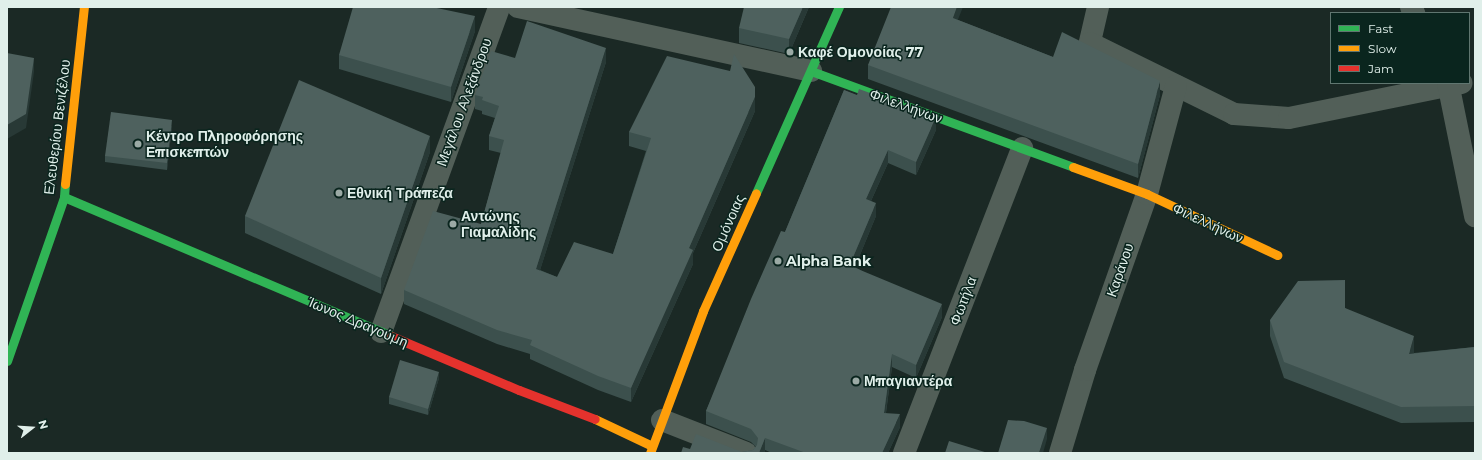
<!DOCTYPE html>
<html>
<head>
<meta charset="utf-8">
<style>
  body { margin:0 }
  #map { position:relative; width:1482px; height:460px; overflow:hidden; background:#1b2925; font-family:Montserrat,sans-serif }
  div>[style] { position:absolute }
  .street>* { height:22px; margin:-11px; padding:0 11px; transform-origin:11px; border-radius:11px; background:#525f58 }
  .fast>* { height:9px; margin:-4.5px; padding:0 4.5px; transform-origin:4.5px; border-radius:4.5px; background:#30b455 }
  .slow>* { height:9px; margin:-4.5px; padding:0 4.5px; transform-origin:4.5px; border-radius:4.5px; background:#ff9f0a }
  .jam>* { height:9px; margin:-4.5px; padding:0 4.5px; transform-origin:4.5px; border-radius:4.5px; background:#e5322d }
  .wall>* { inset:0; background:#3c504d }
  .shaded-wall>* { inset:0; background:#283936 }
  .building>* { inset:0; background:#4e615e }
  .dots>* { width:11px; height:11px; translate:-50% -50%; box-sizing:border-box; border:2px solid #0a251e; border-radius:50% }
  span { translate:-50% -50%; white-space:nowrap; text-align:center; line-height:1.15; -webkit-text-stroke:3px #0a251e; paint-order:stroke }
  .poi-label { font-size:14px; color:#e0efea; font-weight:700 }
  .left { translate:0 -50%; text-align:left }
  .street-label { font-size:14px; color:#e0efea }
  .frame { position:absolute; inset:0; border:8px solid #e0efea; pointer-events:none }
  .legend { position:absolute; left:1330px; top:12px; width:140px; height:72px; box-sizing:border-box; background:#0a251e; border:1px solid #607670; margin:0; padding:5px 7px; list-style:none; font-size:12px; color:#e0efea }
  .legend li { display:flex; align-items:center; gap:8px; height:20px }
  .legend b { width:20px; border:1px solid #607670 }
  .north { position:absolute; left:12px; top:408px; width:40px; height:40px; -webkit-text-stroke:3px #0a251e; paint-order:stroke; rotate:73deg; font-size:11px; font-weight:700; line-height:16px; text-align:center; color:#e0efea }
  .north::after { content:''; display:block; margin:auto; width:14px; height:18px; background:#e0efea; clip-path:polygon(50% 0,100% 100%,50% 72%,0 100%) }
</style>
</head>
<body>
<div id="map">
  <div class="street">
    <i style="left:518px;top:7px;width:300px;rotate:12.3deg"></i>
    <i style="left:1098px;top:7px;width:37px;rotate:103deg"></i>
    <i style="left:1090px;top:43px;width:161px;rotate:26.2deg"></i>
    <i style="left:1234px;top:114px;width:55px;rotate:4.2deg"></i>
    <i style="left:1289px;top:118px;width:176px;rotate:-11.5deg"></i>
    <i style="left:1411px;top:7px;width:7px;rotate:63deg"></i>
    <i style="left:1448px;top:83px;width:136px;rotate:78.5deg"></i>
    <i style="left:381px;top:332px;width:346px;rotate:-70deg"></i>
    <i style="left:662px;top:420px;width:90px;rotate:21.4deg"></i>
    <i style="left:904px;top:453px;width:327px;rotate:-68.8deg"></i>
    <i style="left:1060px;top:453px;width:87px;rotate:-73.2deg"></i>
    <i style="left:1085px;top:370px;width:187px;rotate:-70.6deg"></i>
    <i style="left:1147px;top:194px;width:112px;rotate:-75deg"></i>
  </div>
  <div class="fast">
    <i style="left:811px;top:71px;width:279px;rotate:20.1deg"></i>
    <i style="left:756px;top:193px;width:204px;rotate:-66deg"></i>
    <i style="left:64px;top:197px;width:355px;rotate:23deg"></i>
    <i style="left:7px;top:361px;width:174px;rotate:-70.8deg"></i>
    <i style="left:64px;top:197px;width:13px;rotate:-86deg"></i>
  </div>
  <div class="slow">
    <i style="left:1073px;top:167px;width:79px;rotate:20deg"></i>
    <i style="left:1147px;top:194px;width:144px;rotate:25.1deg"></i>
    <i style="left:65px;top:184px;width:178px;rotate:-83.9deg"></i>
    <i style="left:595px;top:419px;width:63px;rotate:25.3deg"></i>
    <i style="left:650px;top:453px;width:152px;rotate:-69.5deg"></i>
    <i style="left:703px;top:311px;width:129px;rotate:-65.8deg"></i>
  </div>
  <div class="jam">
    <i style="left:391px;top:336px;width:139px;rotate:22.9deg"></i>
    <i style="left:519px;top:390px;width:81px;rotate:20.9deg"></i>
  </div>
  <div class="wall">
    <i style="clip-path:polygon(809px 7px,789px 54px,739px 43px,739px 28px)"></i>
    <i style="clip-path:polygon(958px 20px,1053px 57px,1160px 95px,1138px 178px,868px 79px,868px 65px)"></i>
    <i style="clip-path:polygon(475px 31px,451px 102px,339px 69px,339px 55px)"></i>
    <i style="clip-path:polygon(515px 58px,606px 62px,540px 270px,557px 277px,613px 254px,646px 151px,629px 146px,629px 132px,755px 111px,693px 253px,693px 264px,631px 402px,598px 390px,530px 359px,530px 354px,497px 344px,404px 304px,404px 290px,481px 224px,501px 153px,489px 150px,489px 136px,495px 118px,482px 114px,482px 111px,475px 109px,475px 95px)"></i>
    <i style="clip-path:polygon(844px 90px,936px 130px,916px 175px,888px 163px,871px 201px,876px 216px,855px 267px,942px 317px,916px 378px,892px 367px,886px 413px,900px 427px,888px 453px,772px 453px,765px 450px,764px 453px,681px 453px,690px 449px,742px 452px,753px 450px,756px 447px,751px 442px,706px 424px,706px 411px,785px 232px)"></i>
    <i style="clip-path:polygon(172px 126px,167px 170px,105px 162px,105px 156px)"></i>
    <i style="clip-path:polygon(430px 152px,381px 294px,245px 233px,245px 216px)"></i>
    <i style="clip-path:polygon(1345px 308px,1414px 353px,1475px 347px,1475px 422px,1401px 423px,1284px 378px,1270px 336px,1270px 320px)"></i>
    <i style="clip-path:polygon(439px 378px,428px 415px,389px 404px,389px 397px)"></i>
  </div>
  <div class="shaded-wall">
    <i style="clip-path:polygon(803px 7px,809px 7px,789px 54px,789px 39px)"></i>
    <i style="clip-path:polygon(957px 7px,963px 7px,953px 32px,953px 18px)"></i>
    <i style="clip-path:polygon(475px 16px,475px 31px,451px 102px,451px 87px)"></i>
    <i style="clip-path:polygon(606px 48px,606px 62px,536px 283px,536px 269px)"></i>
    <i style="clip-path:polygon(34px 58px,34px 72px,26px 128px,7px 139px,7px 125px)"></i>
    <i style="clip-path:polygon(1160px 81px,1160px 95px,1138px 178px,1138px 164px)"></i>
    <i style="clip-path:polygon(755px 97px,755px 111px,693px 253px,693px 264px,631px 402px,631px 388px,689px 248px)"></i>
    <i style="clip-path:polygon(936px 117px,936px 130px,916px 175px,916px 162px)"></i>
    <i style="clip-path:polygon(172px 120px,172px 126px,167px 170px,167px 163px)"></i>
    <i style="clip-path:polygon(430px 136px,430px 152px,381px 294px,381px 278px)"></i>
    <i style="clip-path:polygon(888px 150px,888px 163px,866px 212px,866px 199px)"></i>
    <i style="clip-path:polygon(876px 203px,876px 216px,855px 267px,855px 276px,851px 262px)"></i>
    <i style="clip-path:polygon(942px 304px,942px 317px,916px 378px,916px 365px)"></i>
    <i style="clip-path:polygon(1414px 336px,1414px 353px,1409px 370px,1409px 354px)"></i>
    <i style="clip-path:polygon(892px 354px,892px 367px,884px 426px,884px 413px)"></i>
    <i style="clip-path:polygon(439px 372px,439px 378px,428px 415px,428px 409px)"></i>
    <i style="clip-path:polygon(900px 414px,900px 427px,888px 453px,882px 453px)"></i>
    <i style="clip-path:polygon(1047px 428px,1047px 439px,1043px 453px,1039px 453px)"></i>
    <i style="clip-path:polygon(765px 438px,765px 450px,764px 453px,759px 453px)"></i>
  </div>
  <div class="building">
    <i style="clip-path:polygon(353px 7px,432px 7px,475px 16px,451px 87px,339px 55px)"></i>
    <i style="clip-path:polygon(744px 7px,803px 7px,789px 39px,739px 28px)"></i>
    <i style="clip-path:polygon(891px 7px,957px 7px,953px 18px,1053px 57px,1062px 32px,1160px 81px,1138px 164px,868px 65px)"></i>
    <i style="clip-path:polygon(527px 21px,606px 48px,536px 269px,557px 277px,574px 242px,613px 254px,651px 138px,629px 132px,667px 56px,730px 71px,734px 54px,755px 87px,755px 97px,689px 248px,693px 250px,631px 388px,598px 376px,530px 345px,532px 340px,497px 330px,404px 290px,433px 211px,481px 224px,504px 140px,489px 136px,499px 106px,482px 100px,483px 97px,475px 95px,491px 51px,515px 58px)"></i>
    <i style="clip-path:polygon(7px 53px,34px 58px,26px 114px,7px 125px)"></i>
    <i style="clip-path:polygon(299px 80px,430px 136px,381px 278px,245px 216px)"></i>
    <i style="clip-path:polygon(859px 89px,936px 117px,916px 162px,888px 150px,866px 199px,876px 203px,851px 262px,855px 263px,853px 267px,942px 304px,916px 365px,892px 354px,884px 413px,900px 414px,882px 453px,806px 453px,765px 438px,759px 453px,681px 453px,683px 447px,690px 449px,696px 434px,742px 452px,753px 450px,757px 445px,758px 438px,751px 429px,706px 411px,751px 299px,781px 231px,785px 232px,844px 90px,857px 95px)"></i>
    <i style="clip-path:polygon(111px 112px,172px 120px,167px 163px,105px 156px)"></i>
    <i style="clip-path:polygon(1345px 280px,1345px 308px,1414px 336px,1409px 354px,1475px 347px,1475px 406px,1401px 407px,1284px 362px,1270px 320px,1298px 281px)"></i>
    <i style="clip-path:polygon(400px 360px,439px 372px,428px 409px,389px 397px)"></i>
    <i style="clip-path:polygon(1008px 420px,1024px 421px,1047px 428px,1039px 453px,998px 453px)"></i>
    <i style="clip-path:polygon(949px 441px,988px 453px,945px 453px)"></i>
  </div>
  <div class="dots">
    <i style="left:790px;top:52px;background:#9baaa5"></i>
    <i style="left:138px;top:144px;background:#9baaa5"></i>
    <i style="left:339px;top:193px;background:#9baaa5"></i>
    <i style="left:453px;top:224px;background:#9baaa5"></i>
    <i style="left:778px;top:261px;background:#9baaa5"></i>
    <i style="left:856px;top:381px;background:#9baaa5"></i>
  </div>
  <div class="poi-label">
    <span class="left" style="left:798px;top:52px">Καφέ Ομονοίας 77</span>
    <span class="left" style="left:146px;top:144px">Κέντρο Πληροφόρησης<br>Επισκεπτών</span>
    <span class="left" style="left:347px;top:193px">Εθνική Τράπεζα</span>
    <span class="left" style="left:461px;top:224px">Αντώνης<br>Γιαμαλίδης</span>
    <span class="left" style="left:786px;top:261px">Alpha Bank</span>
    <span class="left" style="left:864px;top:381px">Μπαγιαντέρα</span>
  </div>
  <div class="street-label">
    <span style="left:464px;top:102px;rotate:-70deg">Μεγάλου Αλεξάνδρου</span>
    <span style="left:906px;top:106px;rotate:20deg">Φιλελλήνων</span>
    <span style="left:57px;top:127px;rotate:-83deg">Ελευθερίου Βενιζέλου</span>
    <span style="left:728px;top:223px;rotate:-66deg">Ομόνοιας</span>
    <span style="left:1208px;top:223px;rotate:25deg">Φιλελλήνων</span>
    <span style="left:1120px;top:270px;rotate:-71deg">Καράνου</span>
    <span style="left:963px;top:301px;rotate:-69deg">Φωτήλα</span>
    <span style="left:358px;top:322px;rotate:23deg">Ίωνος Δραγούμη</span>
  </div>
  <div class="frame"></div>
  <ul class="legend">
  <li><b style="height:5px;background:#30b455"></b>Fast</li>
  <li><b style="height:5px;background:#ff9f0a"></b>Slow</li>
  <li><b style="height:5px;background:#e5322d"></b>Jam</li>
  </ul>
  <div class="north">N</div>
</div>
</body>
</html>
